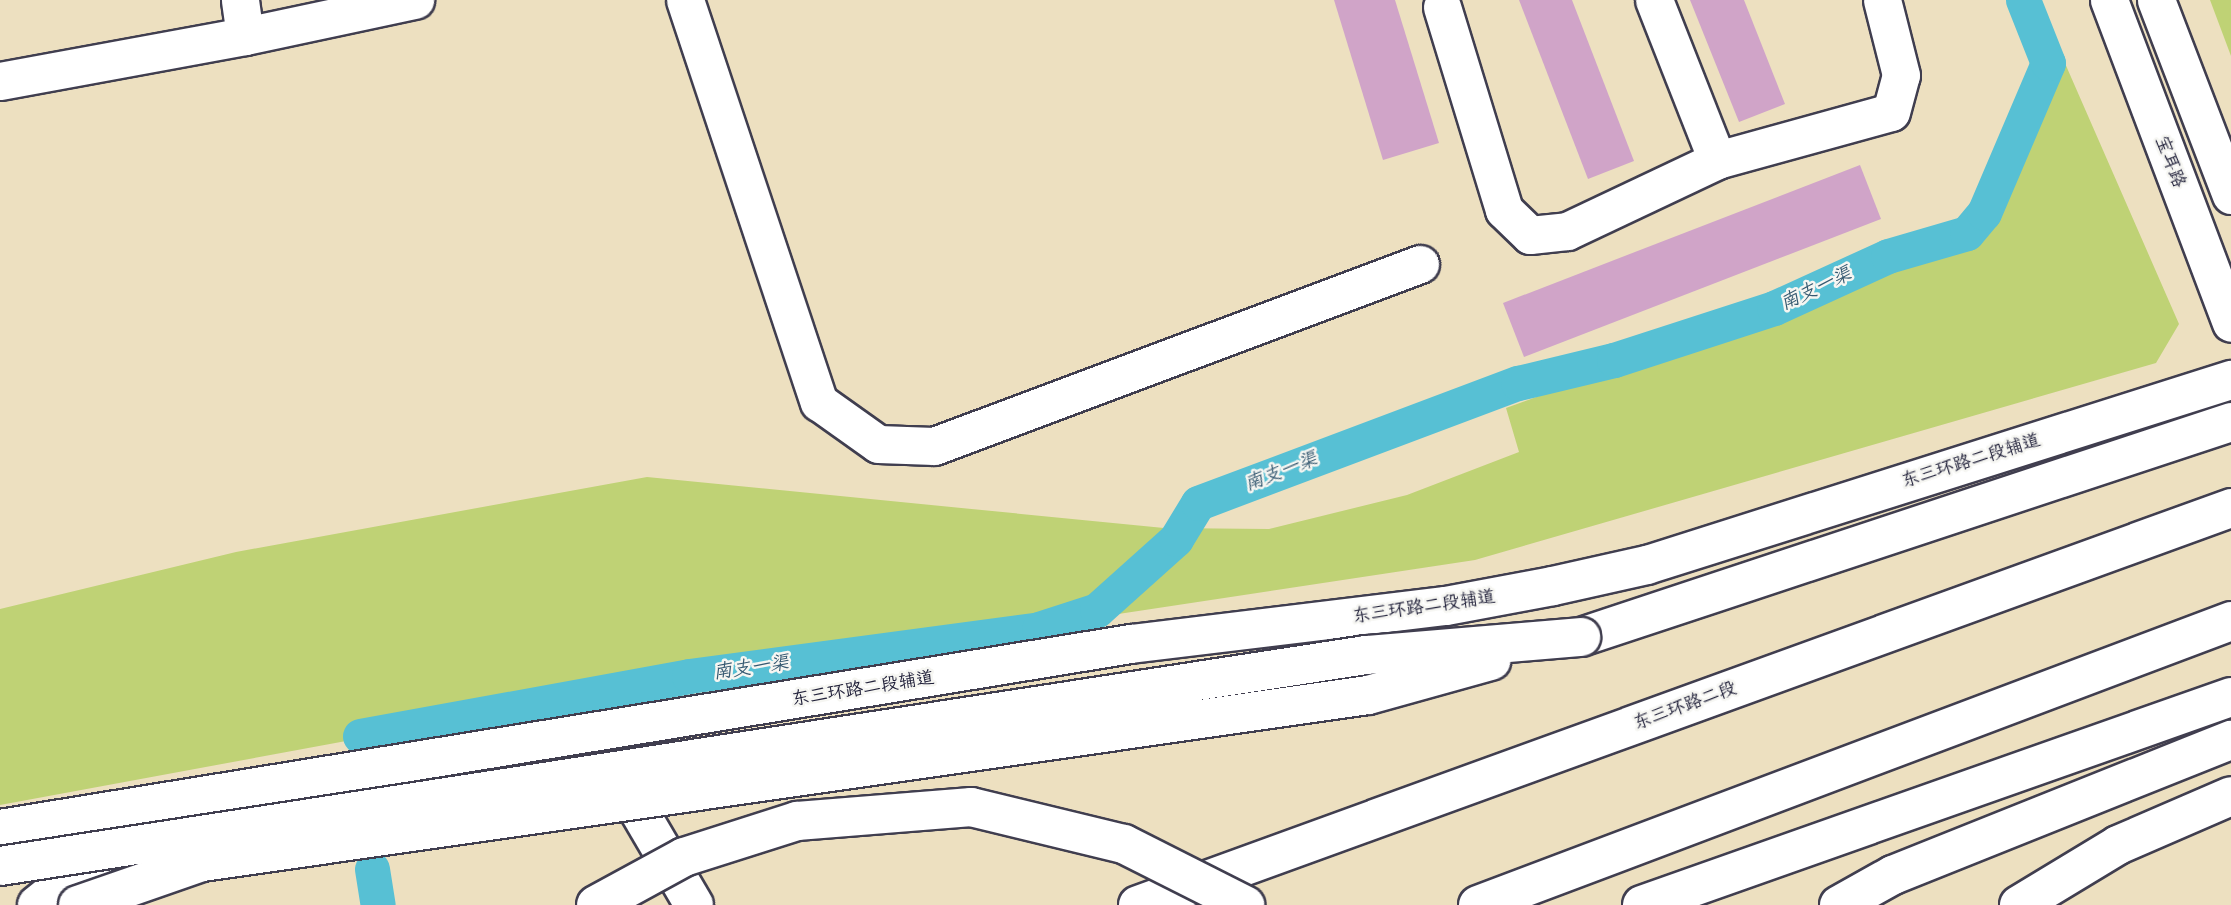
<!DOCTYPE html>
<html>
<head>
<meta charset="utf-8">
<style>
  body { margin:0 }
  #map { position:relative; width:2231px; height:905px; overflow:hidden; background:#ede0c0; font-family:Pangolin,"LXGW WenKai TC",sans-serif }
  div>[style] { position:absolute }
  .green>* { inset:0; background:#bfd275 }
  .canal>* { height:35px; margin:-17.5px; padding:0 17.5px; transform-origin:17.5px; border-radius:17.5px; background:#57c0d4 }
  .building>* { inset:0; background:#d0a4c8 }
  .roads { filter:drop-shadow(2px 0 #403e4f) drop-shadow(-2px 0 #403e4f) drop-shadow(0 2px #403e4f) drop-shadow(0 -2px #403e4f) }
  .minor>* { height:37px; margin:-18.5px; padding:0 18.5px; transform-origin:18.5px; border-radius:18.5px; background:#fff }
  .major>* { height:38px; margin:-19px; padding:0 19px; transform-origin:19px; border-radius:19px; background:#fff }
  .highway>* { height:38px; margin:-19px; padding:0 19px; transform-origin:19px; border-radius:19px; background:#fff }
  .bridges { filter:drop-shadow(2px 0 #403e4f) drop-shadow(-2px 0 #403e4f) drop-shadow(0 2px #403e4f) drop-shadow(0 -2px #403e4f) }
  .highway-bridge>* { height:38px; margin:-19px; padding:0 19px; transform-origin:19px; border-radius:19px; background:#fff }
  span { translate:-50% -50%; white-space:nowrap; text-align:center; line-height:1.15; -webkit-text-stroke:5px #f6f6f2; paint-order:stroke }
  .street-label { font-size:18px; color:#22223b }
  .water-label { font-size:19px; color:#355971; font-style:italic }
</style>
</head>
<body>
<div id="map">
  <div class="green">
    <i style="clip-path:polygon(2210px 0,2231px 0,2231px 56px)"></i>
    <i style="clip-path:polygon(2064px 61px,2179px 324px,2156px 363px,1475px 560px,655px 684px,0 805px,0 609px,236px 552px,647px 477px,1164px 528px,1269px 529px,1407px 495px,1519px 452px,1506px 408px,1981px 234px)"></i>
  </div>
  <div class="canal">
    <i style="left:360px;top:736px;width:334px;rotate:-10.3deg"></i>
    <i style="left:689px;top:676px;width:353px;rotate:-7.6deg"></i>
    <i style="left:1039px;top:629px;width:61px;rotate:-18.1deg"></i>
    <i style="left:1097px;top:610px;width:106px;rotate:-41.9deg"></i>
    <i style="left:1176px;top:539px;width:42px;rotate:-58.6deg"></i>
    <i style="left:1198px;top:503px;width:342px;rotate:-20.6deg"></i>
    <i style="left:1518px;top:383px;width:99px;rotate:-13.5deg"></i>
    <i style="left:1614px;top:360px;width:168px;rotate:-18deg"></i>
    <i style="left:1774px;top:308px;width:125px;rotate:-24.5deg"></i>
    <i style="left:1888px;top:256px;width:82px;rotate:-16.2deg"></i>
    <i style="left:1967px;top:233px;width:26px;rotate:-50deg"></i>
    <i style="left:1984px;top:213px;width:163px;rotate:-66.9deg"></i>
    <i style="left:2048px;top:63px;width:68px;rotate:-111.6deg"></i>
    <i style="left:372px;top:869px;width:36px;rotate:81deg"></i>
  </div>
  <div class="building">
    <i style="clip-path:polygon(1334px 0,1395px 0,1439px 143px,1383px 160px)"></i>
    <i style="clip-path:polygon(1519px 0,1572px 0,1634px 161px,1588px 179px)"></i>
    <i style="clip-path:polygon(1690px 0,1744px 0,1785px 104px,1739px 122px)"></i>
    <i style="clip-path:polygon(1860px 165px,1881px 219px,1524px 357px,1503px 303px)"></i>
  </div>
  <div class="roads">
    <div class="minor">
      <i style="left:685px;top:0;width:424px;rotate:71.6deg"></i>
      <i style="left:819px;top:402px;width:72px;rotate:35.4deg"></i>
      <i style="left:878px;top:444px;width:56px;rotate:2deg"></i>
      <i style="left:934px;top:446px;width:519px;rotate:-20.53deg"></i>
      <i style="left:1654px;top:0;width:172px;rotate:68.5deg"></i>
      <i style="left:2109px;top:0;width:345px;rotate:69.3deg"></i>
      <i style="left:2156px;top:0;width:209px;rotate:69deg"></i>
      <i style="left:1442px;top:7px;width:212px;rotate:73deg"></i>
      <i style="left:1504px;top:210px;width:36px;rotate:44deg"></i>
      <i style="left:1530px;top:235px;width:37px;rotate:-6deg"></i>
      <i style="left:1567px;top:231px;width:166px;rotate:-25.3deg"></i>
      <i style="left:1717px;top:160px;width:180px;rotate:-15.4deg"></i>
      <i style="left:1891px;top:112px;width:38px;rotate:-75deg"></i>
      <i style="left:1901px;top:75px;width:77px;rotate:-104.2deg"></i>
      <i style="left:245px;top:36px;width:174px;rotate:-12deg"></i>
      <i style="left:0;top:81px;width:249px;rotate:-10.4deg"></i>
      <i style="left:245px;top:36px;width:36px;rotate:-98deg"></i>
    </div>
    <div class="major">
      <i style="left:616px;top:772px;width:154px;rotate:59.6deg"></i>
      <i style="left:0;top:829px;width:1146px;rotate:-9.29deg"></i>
      <i style="left:1131px;top:644px;width:317px;rotate:-6.9deg"></i>
      <i style="left:1446px;top:606px;width:109px;rotate:-10.6deg"></i>
      <i style="left:1553px;top:586px;width:96px;rotate:-12.6deg"></i>
      <i style="left:1647px;top:565px;width:613px;rotate:-17.58deg"></i>
      <i style="left:37px;top:905px;width:101px;rotate:-38.6deg"></i>
      <i style="left:2019px;top:905px;width:116px;rotate:-31.2deg"></i>
      <i style="left:2118px;top:845px;width:123px;rotate:-23.4deg"></i>
    </div>
    <div class="highway">
      <i style="left:1581px;top:637px;width:685px;rotate:-18.3deg"></i>
      <i style="left:1138px;top:905px;width:1163px;rotate:-19.96deg"></i>
      <i style="left:1478px;top:905px;width:805px;rotate:-20.66deg"></i>
      <i style="left:1642px;top:905px;width:625px;rotate:-19.45deg"></i>
      <i style="left:1839px;top:905px;width:62px;rotate:-29.1deg"></i>
      <i style="left:1893px;top:875px;width:364px;rotate:-21.8deg"></i>
    </div>
  </div>
  <div class="bridges">
    <div class="highway-bridge">
      <i style="left:0;top:866px;width:1382px;rotate:-8.78deg"></i>
      <i style="left:1366px;top:655px;width:216px;rotate:-4.8deg"></i>
      <i style="left:78px;top:905px;width:131px;rotate:-19.1deg"></i>
      <i style="left:202px;top:862px;width:1178px;rotate:-8.15deg"></i>
      <i style="left:1368px;top:695px;width:128px;rotate:-15.5deg"></i>
      <i style="left:596px;top:905px;width:100px;rotate:-28.6deg"></i>
      <i style="left:684px;top:857px;width:119px;rotate:-17.7deg"></i>
      <i style="left:797px;top:821px;width:175px;rotate:-4.6deg"></i>
      <i style="left:971px;top:807px;width:157px;rotate:13.6deg"></i>
      <i style="left:1124px;top:844px;width:136px;rotate:26.8deg"></i>
    </div>
  </div>
  <div class="street-label">
    <span style="left:2170px;top:162px;rotate:69deg">宝耳路</span>
    <span style="left:1971px;top:461px;rotate:-17deg">东三环路二段辅道</span>
    <span style="left:1424px;top:607px;rotate:-8deg">东三环路二段辅道</span>
    <span style="left:863px;top:689px;rotate:-9deg">东三环路二段辅道</span>
    <span style="left:1685px;top:706px;rotate:-20deg">东三环路二段</span>
  </div>
  <div class="water-label">
    <span style="left:1816px;top:289px;rotate:-25deg">南支一渠</span>
    <span style="left:1281px;top:472px;rotate:-21deg">南支一渠</span>
    <span style="left:751px;top:668px;rotate:-8deg">南支一渠</span>
  </div>
</div>
</body>
</html>
